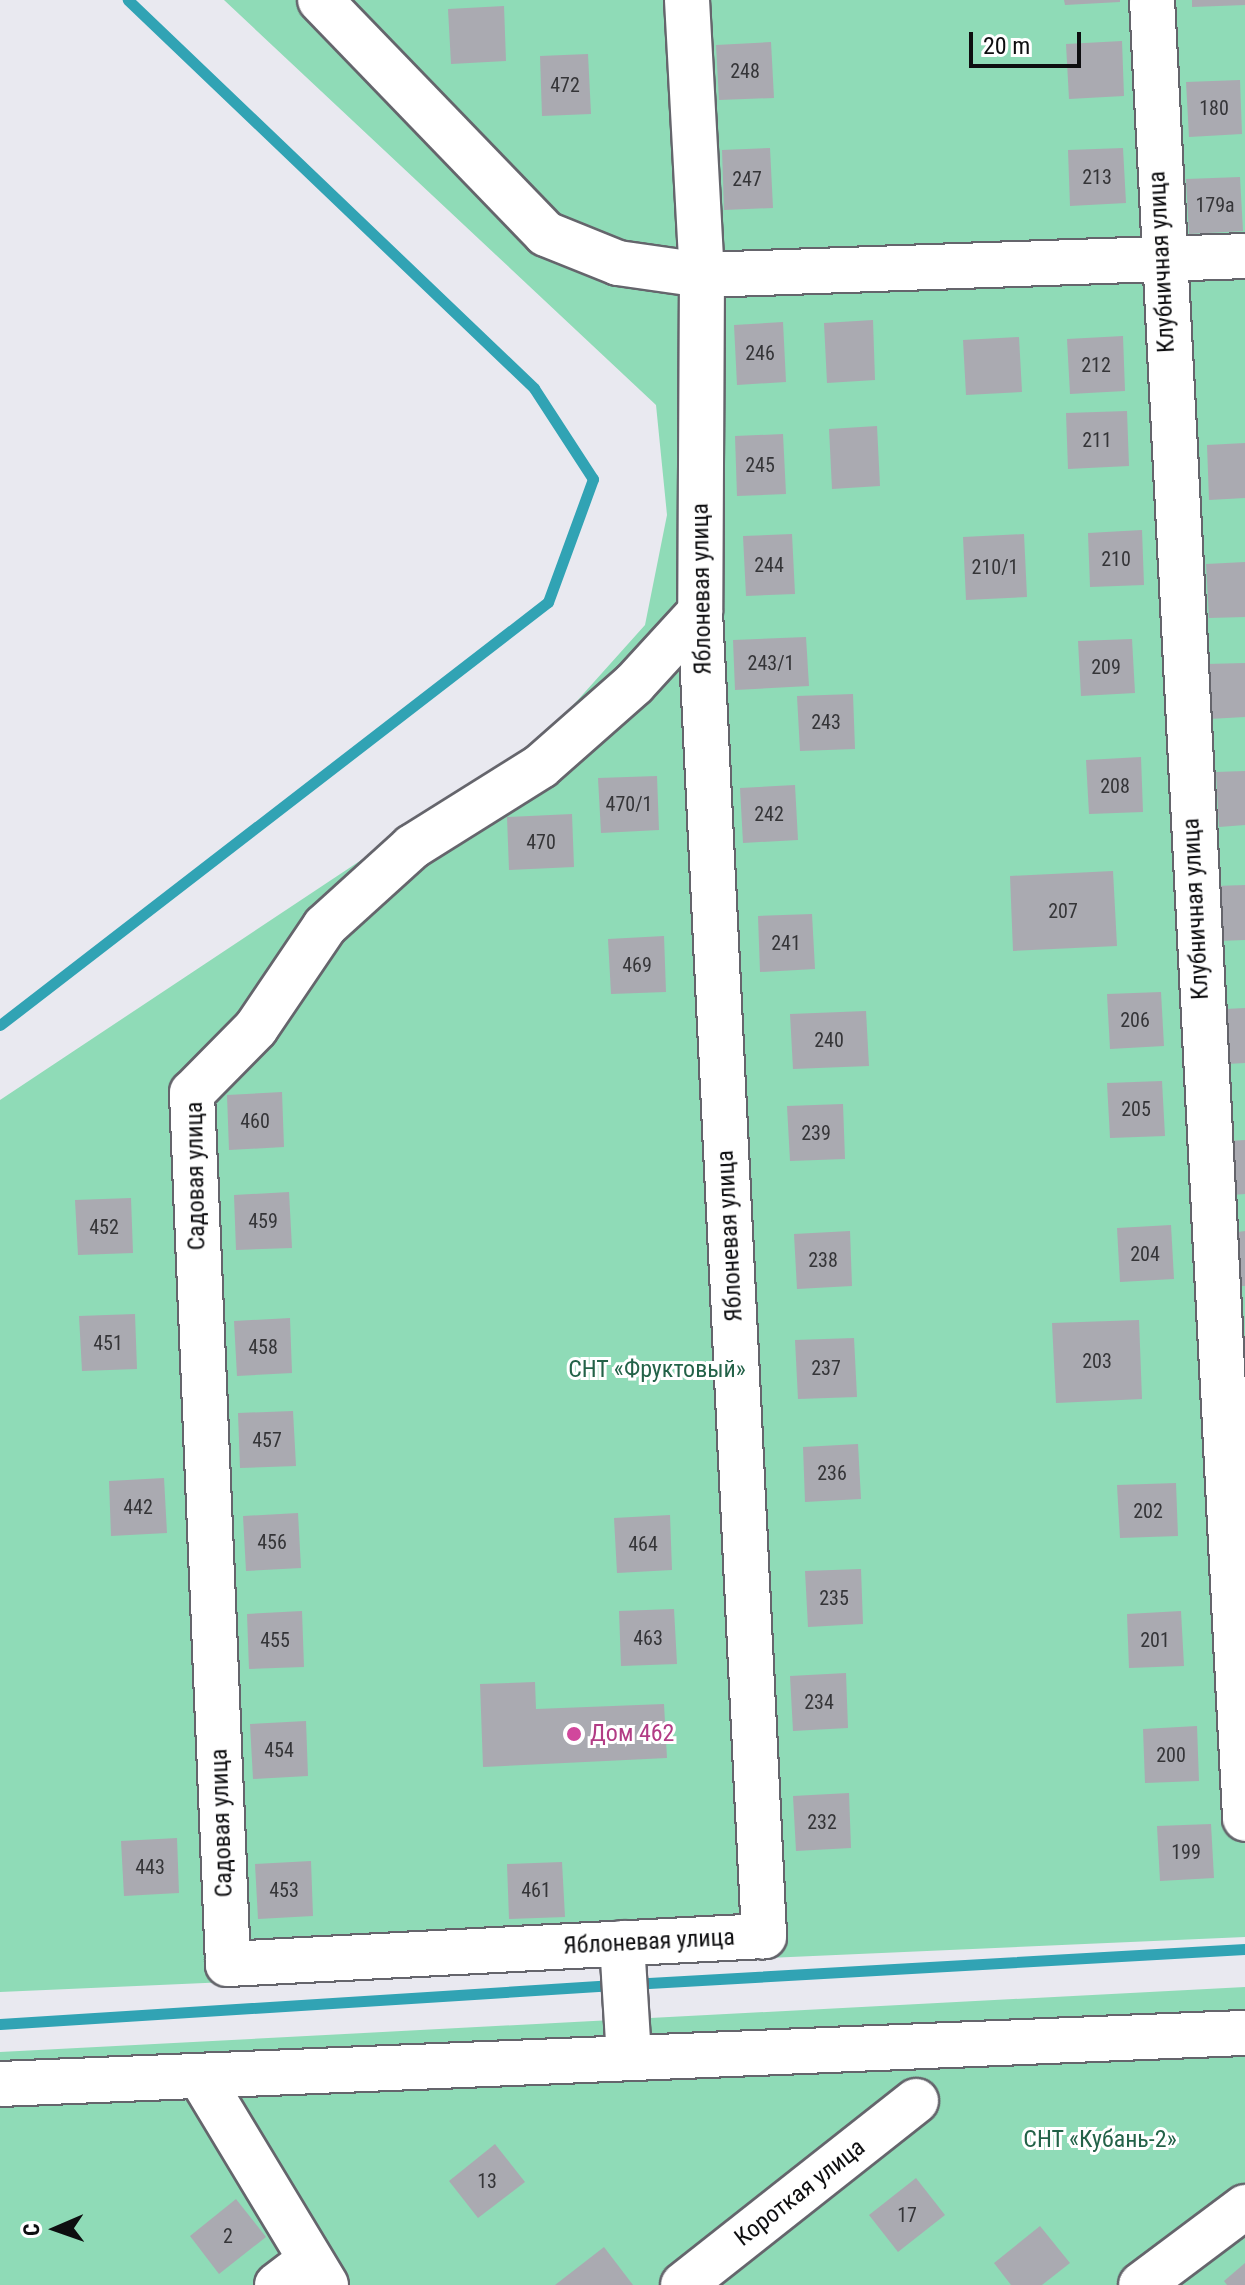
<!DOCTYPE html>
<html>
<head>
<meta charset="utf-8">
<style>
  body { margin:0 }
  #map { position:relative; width:1245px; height:2285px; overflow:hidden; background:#e9e9f0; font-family:"Roboto Condensed",sans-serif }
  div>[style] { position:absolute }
  .green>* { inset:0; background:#8fdbb7 }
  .stream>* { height:11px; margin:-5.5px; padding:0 5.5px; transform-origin:5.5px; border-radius:5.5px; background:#31a3b4 }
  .building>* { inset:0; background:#aaaab1 }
  .roads { filter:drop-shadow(2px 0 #65656c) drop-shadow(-2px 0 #65656c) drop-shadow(0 2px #65656c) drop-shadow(0 -2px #65656c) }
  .minor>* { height:44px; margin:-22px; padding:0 22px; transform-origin:22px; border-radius:22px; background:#fff }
  .dots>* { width:22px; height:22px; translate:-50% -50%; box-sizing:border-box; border:4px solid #fff; border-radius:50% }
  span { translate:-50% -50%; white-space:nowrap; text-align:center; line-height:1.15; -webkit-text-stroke:6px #fff; paint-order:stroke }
  .number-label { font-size:20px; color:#353538 }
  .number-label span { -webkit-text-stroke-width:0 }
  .street-label { font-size:24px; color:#0e0e10 }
  .park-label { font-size:24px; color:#236248 }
  .hotel-label { font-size:24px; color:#b23c85 }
  .left { translate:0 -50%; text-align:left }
  .north { position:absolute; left:16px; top:2189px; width:80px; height:80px; -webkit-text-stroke:6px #fff; paint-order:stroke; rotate:268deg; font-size:22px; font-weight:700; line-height:32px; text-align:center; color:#0e0e10 }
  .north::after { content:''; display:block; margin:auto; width:28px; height:36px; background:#0e0e10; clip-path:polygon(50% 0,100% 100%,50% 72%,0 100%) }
  .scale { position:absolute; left:969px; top:32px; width:112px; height:36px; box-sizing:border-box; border:4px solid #0e0e10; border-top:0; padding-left:10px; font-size:24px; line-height:28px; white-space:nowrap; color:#0e0e10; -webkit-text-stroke:6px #fff; paint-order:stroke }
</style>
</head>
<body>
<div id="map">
  <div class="green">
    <i style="clip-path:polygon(224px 0,1245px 0,1245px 1937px,0 1992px,0 1100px,542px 740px,645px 625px,667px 515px,656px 405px)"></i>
    <i style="clip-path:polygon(1245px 1987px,1245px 2285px,0 2285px,0 2052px)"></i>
  </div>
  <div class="stream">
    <i style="left:0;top:1025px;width:692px;rotate:-37.66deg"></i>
    <i style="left:548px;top:602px;width:131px;rotate:-69.9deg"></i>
    <i style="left:593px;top:479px;width:108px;rotate:-123deg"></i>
    <i style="left:534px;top:388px;width:562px;rotate:-136.3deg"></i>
    <i style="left:631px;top:1984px;width:615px;rotate:-3.26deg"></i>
    <i style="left:0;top:2024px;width:615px;rotate:-3.63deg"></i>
  </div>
  <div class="building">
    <i style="clip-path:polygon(1064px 0,1120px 0,1120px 2px,1065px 5px)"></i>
    <i style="clip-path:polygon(1192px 0,1245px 0,1245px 5px,1192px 7px)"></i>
    <i style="clip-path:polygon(504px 6px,506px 61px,451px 64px,448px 9px)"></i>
    <i style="clip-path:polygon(1122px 41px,1124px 96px,1069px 99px,1066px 44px)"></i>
    <i style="clip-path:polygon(771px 42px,774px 98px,719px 100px,716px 45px)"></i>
    <i style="clip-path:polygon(588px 54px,591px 114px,542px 116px,540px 56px)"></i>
    <i style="clip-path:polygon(1240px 80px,1242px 134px,1189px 137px,1186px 82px)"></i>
    <i style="clip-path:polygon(770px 148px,773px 208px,724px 210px,722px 150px)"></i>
    <i style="clip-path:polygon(1123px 148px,1126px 203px,1070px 206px,1068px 150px)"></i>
    <i style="clip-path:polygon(1240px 177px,1243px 231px,1189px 234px,1186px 179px)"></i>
    <i style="clip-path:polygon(873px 320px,875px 380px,827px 383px,824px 323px)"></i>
    <i style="clip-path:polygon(783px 322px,786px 382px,737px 385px,734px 325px)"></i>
    <i style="clip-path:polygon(1123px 336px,1125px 391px,1070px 394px,1067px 339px)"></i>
    <i style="clip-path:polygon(1019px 337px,1022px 392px,966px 395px,963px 340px)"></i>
    <i style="clip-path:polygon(1127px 411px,1129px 466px,1068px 469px,1066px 413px)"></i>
    <i style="clip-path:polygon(877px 426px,880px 486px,832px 489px,829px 429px)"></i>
    <i style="clip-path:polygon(783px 434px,786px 494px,737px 496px,735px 436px)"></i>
    <i style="clip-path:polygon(1245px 443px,1245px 498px,1209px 500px,1207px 445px)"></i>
    <i style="clip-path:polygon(1142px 530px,1144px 585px,1090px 587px,1088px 533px)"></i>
    <i style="clip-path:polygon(792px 534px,795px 594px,746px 596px,743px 536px)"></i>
    <i style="clip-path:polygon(1024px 534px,1027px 597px,966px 600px,963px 537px)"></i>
    <i style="clip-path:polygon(1245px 562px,1245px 617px,1209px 618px,1206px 564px)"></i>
    <i style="clip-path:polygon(806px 637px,809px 686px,735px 690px,733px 640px)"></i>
    <i style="clip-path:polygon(1132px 639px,1135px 693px,1081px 696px,1078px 641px)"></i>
    <i style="clip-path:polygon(1245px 663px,1245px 717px,1209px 719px,1206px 664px)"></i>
    <i style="clip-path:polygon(853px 694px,855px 749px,800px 751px,797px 696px)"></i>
    <i style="clip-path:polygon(1141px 757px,1143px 812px,1089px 814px,1086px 760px)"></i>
    <i style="clip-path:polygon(1245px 771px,1245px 825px,1219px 827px,1216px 772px)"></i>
    <i style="clip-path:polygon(657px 776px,659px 830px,601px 833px,598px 778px)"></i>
    <i style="clip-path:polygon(795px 785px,798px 840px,743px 843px,740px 788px)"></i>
    <i style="clip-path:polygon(572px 814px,574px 867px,509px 870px,507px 817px)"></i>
    <i style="clip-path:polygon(1113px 871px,1117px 946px,1013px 951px,1010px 876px)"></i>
    <i style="clip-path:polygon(1245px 885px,1245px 940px,1219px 941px,1216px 886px)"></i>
    <i style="clip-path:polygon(812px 914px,815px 969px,760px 972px,758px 916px)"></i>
    <i style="clip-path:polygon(664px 936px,666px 992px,611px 994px,608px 939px)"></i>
    <i style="clip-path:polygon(1161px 992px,1164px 1046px,1110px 1049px,1107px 994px)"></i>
    <i style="clip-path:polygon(1245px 1008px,1245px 1063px,1227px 1064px,1225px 1009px)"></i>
    <i style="clip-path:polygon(866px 1011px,869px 1066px,793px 1069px,790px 1014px)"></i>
    <i style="clip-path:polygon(1162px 1081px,1165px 1136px,1110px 1138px,1107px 1083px)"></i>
    <i style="clip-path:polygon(282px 1092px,284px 1147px,229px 1150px,227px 1095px)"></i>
    <i style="clip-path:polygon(843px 1104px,845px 1159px,790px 1161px,787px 1106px)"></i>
    <i style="clip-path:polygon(1245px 1140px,1245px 1194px,1231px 1195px,1229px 1141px)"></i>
    <i style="clip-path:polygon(289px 1192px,292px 1248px,236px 1250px,234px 1195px)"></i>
    <i style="clip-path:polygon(131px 1198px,133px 1253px,78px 1255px,75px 1200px)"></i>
    <i style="clip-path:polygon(1171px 1225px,1174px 1279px,1120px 1282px,1117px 1228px)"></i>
    <i style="clip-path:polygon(850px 1231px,852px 1286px,797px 1289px,794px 1234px)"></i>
    <i style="clip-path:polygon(1245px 1231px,1245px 1286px,1241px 1286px,1238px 1232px)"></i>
    <i style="clip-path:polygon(135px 1314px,137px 1369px,82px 1371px,79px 1316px)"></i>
    <i style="clip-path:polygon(290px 1318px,292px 1373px,237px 1376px,234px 1321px)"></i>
    <i style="clip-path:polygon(1139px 1320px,1142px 1399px,1056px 1403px,1052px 1323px)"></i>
    <i style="clip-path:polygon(854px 1338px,857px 1397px,798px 1399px,795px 1340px)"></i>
    <i style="clip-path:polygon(293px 1411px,296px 1466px,240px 1468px,238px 1413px)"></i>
    <i style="clip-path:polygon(858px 1444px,861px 1499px,805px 1502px,803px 1447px)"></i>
    <i style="clip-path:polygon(164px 1478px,167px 1533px,111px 1536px,109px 1481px)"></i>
    <i style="clip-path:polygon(1176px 1483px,1178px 1536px,1120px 1538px,1117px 1485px)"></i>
    <i style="clip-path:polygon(298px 1513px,301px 1568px,246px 1571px,243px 1516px)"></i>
    <i style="clip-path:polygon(670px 1515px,672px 1570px,617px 1573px,614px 1518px)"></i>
    <i style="clip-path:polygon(861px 1569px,863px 1624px,808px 1627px,805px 1571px)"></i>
    <i style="clip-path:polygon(674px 1609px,677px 1664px,621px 1666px,619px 1611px)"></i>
    <i style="clip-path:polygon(302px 1611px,304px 1667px,249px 1669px,247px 1614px)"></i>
    <i style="clip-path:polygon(1181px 1611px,1184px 1666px,1129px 1668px,1127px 1614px)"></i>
    <i style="clip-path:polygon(846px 1673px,848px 1728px,793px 1731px,790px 1676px)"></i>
    <i style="clip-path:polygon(535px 1682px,536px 1709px,664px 1704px,667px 1758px,483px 1767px,480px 1684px)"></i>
    <i style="clip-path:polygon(306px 1721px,308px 1776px,253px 1779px,250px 1724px)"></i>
    <i style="clip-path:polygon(1197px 1726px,1199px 1781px,1145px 1783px,1143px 1729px)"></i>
    <i style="clip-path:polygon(849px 1793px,851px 1848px,796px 1851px,793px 1796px)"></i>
    <i style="clip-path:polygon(1211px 1824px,1214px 1878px,1160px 1881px,1157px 1826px)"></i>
    <i style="clip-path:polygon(177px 1838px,179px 1893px,124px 1896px,121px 1841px)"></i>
    <i style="clip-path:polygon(311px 1861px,313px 1916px,258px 1919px,255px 1864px)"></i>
    <i style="clip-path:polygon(562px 1862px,565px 1917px,509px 1919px,507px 1864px)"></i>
    <i style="clip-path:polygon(495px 2144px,525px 2182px,478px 2218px,449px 2181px)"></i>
    <i style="clip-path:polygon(916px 2178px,945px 2215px,898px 2252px,869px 2215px)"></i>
    <i style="clip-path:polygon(236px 2199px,266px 2237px,219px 2274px,190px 2236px)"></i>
    <i style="clip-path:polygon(1040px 2226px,1070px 2263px,1042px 2285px,1011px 2285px,994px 2263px)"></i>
    <i style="clip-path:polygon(604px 2247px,633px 2285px,555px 2285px)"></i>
    <i style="clip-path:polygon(1245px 2263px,1245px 2285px,1227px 2285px,1224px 2281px)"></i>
  </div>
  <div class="roads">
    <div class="minor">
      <i style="left:320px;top:0;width:325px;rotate:46deg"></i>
      <i style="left:546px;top:234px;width:78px;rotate:21.9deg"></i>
      <i style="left:618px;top:263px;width:85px;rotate:8.1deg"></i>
      <i style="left:702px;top:275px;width:543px;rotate:-2deg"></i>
      <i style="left:687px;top:0;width:275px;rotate:86.9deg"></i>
      <i style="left:702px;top:275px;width:337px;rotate:90.3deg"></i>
      <i style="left:700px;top:612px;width:1326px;rotate:87.23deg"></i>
      <i style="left:764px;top:1936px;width:537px;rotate:177.01deg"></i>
      <i style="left:228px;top:1964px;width:872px;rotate:-92.37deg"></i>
      <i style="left:192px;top:1093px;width:91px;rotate:-45.4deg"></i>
      <i style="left:256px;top:1028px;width:123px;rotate:-55.9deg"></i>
      <i style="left:325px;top:926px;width:118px;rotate:-42.2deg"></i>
      <i style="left:412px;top:847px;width:152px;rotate:-32.1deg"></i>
      <i style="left:541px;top:766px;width:124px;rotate:-41.4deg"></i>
      <i style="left:634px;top:684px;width:98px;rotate:-47.5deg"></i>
      <i style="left:1152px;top:0;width:1821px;rotate:87.07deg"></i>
      <i style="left:622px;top:1943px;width:115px;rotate:86.5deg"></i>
      <i style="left:200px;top:2076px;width:244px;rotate:58.9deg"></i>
      <i style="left:0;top:2084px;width:1246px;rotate:-2.35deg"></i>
      <i style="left:277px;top:2285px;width:40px;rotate:-37deg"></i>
      <i style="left:683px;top:2285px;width:297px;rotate:-38.3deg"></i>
      <i style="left:1141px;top:2285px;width:130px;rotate:-36.9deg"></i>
    </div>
  </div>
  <div class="dots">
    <i style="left:574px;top:1734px;background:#d1479c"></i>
  </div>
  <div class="number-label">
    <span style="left:745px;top:71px">248</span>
    <span style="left:565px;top:85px">472</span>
    <span style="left:1214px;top:108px">180</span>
    <span style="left:1097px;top:177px">213</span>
    <span style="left:747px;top:179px">247</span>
    <span style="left:1215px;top:205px">179а</span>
    <span style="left:760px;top:353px">246</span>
    <span style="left:1096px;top:365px">212</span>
    <span style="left:1097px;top:440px">211</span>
    <span style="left:760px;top:465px">245</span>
    <span style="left:1116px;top:559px">210</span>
    <span style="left:769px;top:565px">244</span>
    <span style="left:995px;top:567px">210/1</span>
    <span style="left:771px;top:663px">243/1</span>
    <span style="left:1106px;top:667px">209</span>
    <span style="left:826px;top:722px">243</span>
    <span style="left:1115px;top:786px">208</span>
    <span style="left:629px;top:804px">470/1</span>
    <span style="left:769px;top:814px">242</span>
    <span style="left:541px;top:842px">470</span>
    <span style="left:1063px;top:911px">207</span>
    <span style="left:786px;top:943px">241</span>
    <span style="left:637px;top:965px">469</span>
    <span style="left:1135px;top:1020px">206</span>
    <span style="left:829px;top:1040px">240</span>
    <span style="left:1136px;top:1109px">205</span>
    <span style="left:255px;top:1121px">460</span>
    <span style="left:816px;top:1133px">239</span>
    <span style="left:263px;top:1221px">459</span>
    <span style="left:104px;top:1227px">452</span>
    <span style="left:1145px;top:1254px">204</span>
    <span style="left:823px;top:1260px">238</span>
    <span style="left:108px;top:1343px">451</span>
    <span style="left:263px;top:1347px">458</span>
    <span style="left:1097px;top:1361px">203</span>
    <span style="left:826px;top:1368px">237</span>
    <span style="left:267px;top:1440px">457</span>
    <span style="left:832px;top:1473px">236</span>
    <span style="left:138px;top:1507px">442</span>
    <span style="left:1148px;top:1511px">202</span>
    <span style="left:272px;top:1542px">456</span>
    <span style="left:643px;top:1544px">464</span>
    <span style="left:834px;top:1598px">235</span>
    <span style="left:648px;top:1638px">463</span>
    <span style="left:275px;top:1640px">455</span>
    <span style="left:1155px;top:1640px">201</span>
    <span style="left:819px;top:1702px">234</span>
    <span style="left:279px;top:1750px">454</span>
    <span style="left:1171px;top:1755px">200</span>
    <span style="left:822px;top:1822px">232</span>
    <span style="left:1186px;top:1852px">199</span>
    <span style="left:150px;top:1867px">443</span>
    <span style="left:284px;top:1890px">453</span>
    <span style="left:536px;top:1890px">461</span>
    <span style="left:487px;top:2181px">13</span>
    <span style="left:907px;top:2215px">17</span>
    <span style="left:228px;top:2236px">2</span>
  </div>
  <div class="street-label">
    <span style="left:1162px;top:262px;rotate:-93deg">Клубничная улица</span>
    <span style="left:702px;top:589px;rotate:-91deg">Яблоневая улица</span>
    <span style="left:1196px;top:909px;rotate:-93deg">Клубничная улица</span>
    <span style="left:196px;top:1176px;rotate:-91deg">Садовая улица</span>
    <span style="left:730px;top:1236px;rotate:-93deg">Яблоневая улица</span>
    <span style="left:222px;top:1823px;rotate:-92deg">Садовая улица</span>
    <span style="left:649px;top:1942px;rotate:-3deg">Яблоневая улица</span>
    <span style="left:800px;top:2193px;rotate:-38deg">Короткая улица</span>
  </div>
  <div class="park-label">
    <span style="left:657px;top:1370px">СНТ «Фруктовый»</span>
    <span style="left:1100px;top:2140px">СНТ «Кубань-2»</span>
  </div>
  <div class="hotel-label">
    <span class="left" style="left:590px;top:1734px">Дом 462</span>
  </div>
  <div class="north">С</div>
  <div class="scale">20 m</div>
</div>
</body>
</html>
